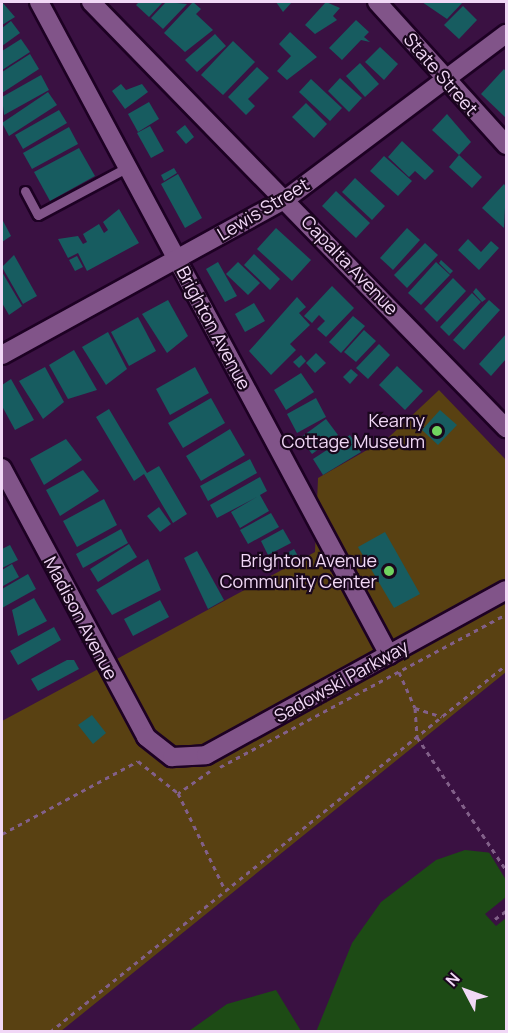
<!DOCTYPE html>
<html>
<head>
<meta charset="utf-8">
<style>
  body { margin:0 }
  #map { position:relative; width:508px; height:1033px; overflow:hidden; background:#3a1142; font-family:Manrope,sans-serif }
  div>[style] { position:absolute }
  .green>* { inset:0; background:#594112 }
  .water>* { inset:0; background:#1d4b15 }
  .pier>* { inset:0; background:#3a1142 }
  .building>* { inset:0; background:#175c60 }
  .path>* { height:3px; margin-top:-1.5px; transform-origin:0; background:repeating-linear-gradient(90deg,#826089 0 4.5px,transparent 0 9px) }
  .roads { filter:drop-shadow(2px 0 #1d0123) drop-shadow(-2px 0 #1d0123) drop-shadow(0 2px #1d0123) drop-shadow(0 -2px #1d0123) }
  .lane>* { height:9px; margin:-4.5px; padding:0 4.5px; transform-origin:4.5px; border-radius:4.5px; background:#815489 }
  .street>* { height:18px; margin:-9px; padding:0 9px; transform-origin:9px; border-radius:9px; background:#815489 }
  .dots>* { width:16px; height:16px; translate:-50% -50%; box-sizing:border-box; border:3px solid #19071c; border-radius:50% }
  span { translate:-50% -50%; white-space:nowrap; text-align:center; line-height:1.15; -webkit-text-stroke:4.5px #19071c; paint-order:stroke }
  .street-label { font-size:18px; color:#f1d8f6 }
  .poi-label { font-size:18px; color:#f1d8f6 }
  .right { translate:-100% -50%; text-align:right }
  .frame { position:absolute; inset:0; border:3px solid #f1d8f6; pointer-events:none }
  .north { position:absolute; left:436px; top:961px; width:60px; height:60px; -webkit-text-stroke:4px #19071c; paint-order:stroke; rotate:311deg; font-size:16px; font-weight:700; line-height:24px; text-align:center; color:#f1d8f6 }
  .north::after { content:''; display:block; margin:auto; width:21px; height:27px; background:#f1d8f6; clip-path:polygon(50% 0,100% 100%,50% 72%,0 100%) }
</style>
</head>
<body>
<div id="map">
  <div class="green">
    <i style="clip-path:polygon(439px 390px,506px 460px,506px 672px,61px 1031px,2px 1032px,2px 721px,315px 552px,318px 478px,388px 438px)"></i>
  </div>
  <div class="water">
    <i style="clip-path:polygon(465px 850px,493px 853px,506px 874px,506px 1031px,316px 1032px,352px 943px,381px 902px,436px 860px)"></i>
    <i style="clip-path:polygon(276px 990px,301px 1031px,189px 1031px,227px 1004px)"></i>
  </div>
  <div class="pier">
    <i style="clip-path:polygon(487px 849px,495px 851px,506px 868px,506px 880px)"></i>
    <i style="clip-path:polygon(506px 897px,506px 918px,496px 926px,485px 914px)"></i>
  </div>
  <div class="building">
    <i style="clip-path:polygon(2px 2px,15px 17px,2px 25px)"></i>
    <i style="clip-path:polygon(139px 2px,163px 2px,149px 17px,136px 5px)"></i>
    <i style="clip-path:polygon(166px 2px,187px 4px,163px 29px,151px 18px)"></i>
    <i style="clip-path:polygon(193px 2px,201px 9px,196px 14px,213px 30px,185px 52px,164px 33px)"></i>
    <i style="clip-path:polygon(276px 2px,292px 2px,283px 12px)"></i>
    <i style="clip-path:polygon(326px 2px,340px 8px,333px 16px,337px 20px,315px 34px,305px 25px)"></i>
    <i style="clip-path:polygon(422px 2px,463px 2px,447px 19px)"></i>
    <i style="clip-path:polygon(463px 6px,477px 20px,459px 39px,444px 25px)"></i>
    <i style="clip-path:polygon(356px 20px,369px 32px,364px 37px,370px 42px,361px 40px,342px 60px,329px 48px)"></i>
    <i style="clip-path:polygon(11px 21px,20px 33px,2px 46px,2px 28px)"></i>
    <i style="clip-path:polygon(290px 32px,317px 57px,287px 80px,277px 71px,291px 56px,279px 44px)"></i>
    <i style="clip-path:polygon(215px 34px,226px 46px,197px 72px,185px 60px)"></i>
    <i style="clip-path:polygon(21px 39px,30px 52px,2px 70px,2px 51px)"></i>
    <i style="clip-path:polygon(233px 41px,255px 62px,223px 95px,201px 75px)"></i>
    <i style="clip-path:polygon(380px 47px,398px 64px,384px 80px,365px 62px)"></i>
    <i style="clip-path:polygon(30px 54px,39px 69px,2px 93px,2px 72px)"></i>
    <i style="clip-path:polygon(360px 63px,379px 84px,365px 97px,346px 76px)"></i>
    <i style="clip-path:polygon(257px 67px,269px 78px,248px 99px,255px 106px,246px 115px,228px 97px)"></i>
    <i style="clip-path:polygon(504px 69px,506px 72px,506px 118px,481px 94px)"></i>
    <i style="clip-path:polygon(41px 75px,49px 90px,4px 115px,2px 97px)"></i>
    <i style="clip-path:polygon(340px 78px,362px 98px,349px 112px,328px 91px)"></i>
    <i style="clip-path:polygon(311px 79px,342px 108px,330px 121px,299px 92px)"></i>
    <i style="clip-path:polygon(121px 84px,126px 90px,142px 84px,148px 92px,125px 109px,112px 91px)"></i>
    <i style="clip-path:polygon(48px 92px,57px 105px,9px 136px,2px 123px)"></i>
    <i style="clip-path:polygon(149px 102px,159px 119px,138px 132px,128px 114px)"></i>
    <i style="clip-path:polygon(306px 103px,327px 124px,314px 138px,292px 117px)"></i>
    <i style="clip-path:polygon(59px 110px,67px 123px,23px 149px,15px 135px)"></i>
    <i style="clip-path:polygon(447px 114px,471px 142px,459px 155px,432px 130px)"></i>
    <i style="clip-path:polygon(185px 125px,194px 137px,186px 144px,176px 132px)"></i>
    <i style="clip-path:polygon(150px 126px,164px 151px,151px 158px,137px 133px)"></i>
    <i style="clip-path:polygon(69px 127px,78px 144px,32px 169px,23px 153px)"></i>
    <i style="clip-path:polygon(402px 141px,434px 171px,425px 180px,415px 171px,409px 177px,388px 157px)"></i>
    <i style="clip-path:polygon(79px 148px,95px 176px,50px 201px,34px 172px)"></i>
    <i style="clip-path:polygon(459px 155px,482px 177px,472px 188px,449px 167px)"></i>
    <i style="clip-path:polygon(384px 156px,412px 181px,398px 196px,370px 171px)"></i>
    <i style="clip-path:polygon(174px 168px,177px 173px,164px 181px,161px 175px)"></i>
    <i style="clip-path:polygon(178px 174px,202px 218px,185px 228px,161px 184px)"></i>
    <i style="clip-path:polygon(355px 178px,385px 206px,372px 220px,342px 192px)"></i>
    <i style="clip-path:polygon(504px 184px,506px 187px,504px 228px,482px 208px)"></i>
    <i style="clip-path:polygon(336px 191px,370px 223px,356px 238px,322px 206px)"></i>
    <i style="clip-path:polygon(119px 209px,139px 243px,87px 271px,78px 253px,68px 258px,58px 239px,78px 236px,83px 244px,87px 242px,83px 234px,99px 224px,104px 233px,108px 230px,103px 222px)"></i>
    <i style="clip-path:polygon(2px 219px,11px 236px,2px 242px)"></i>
    <i style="clip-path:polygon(276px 228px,311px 260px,292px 281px,257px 249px)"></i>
    <i style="clip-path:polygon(407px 228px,420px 240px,393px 270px,380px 258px)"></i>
    <i style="clip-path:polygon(468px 239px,481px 252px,491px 241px,499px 248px,479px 270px,458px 250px)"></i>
    <i style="clip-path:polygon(425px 243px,438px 255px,407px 288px,394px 275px)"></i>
    <i style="clip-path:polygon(254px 254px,280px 279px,270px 290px,244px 265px)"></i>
    <i style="clip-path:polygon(14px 255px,37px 296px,23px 304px,2px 267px)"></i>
    <i style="clip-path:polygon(77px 256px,83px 267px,75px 271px,69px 260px)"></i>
    <i style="clip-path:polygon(441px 260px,453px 271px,450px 274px,439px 263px)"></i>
    <i style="clip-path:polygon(218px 262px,237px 296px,225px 302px,206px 269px)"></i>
    <i style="clip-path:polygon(238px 262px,260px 283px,248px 295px,226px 274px)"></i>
    <i style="clip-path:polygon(436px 262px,450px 275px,421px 305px,408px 293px)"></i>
    <i style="clip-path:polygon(2px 272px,22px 306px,9px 315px,2px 303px)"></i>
    <i style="clip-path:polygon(453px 278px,466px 291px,437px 322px,424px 309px)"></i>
    <i style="clip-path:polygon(332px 286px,354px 308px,326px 337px,317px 329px,325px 321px,319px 315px,312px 323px,304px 316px)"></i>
    <i style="clip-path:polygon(476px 288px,486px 299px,482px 302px,473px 292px)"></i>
    <i style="clip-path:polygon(472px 293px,481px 302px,449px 336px,440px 327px)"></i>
    <i style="clip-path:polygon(297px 297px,306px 307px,299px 313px,310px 325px,290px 344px,296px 350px,271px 375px,249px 351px)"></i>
    <i style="clip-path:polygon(168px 300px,188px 336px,167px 353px,142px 314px)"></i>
    <i style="clip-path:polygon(489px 300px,500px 310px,464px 350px,453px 340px)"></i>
    <i style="clip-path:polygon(254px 303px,265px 321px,245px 332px,235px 314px)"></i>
    <i style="clip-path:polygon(353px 316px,365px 326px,341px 353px,329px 342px)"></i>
    <i style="clip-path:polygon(138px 317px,156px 351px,129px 366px,111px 332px)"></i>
    <i style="clip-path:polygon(364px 330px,376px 341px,356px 362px,344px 352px)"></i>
    <i style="clip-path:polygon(108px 332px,127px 369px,106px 385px,82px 347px)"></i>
    <i style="clip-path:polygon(506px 334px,506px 359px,491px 376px,479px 364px)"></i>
    <i style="clip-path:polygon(379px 344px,390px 355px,368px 379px,356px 368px)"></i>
    <i style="clip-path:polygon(74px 350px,97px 390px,68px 399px,49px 365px)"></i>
    <i style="clip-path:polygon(316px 353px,326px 363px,315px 373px,306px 363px)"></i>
    <i style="clip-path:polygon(301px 355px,306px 361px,299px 368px,293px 362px)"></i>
    <i style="clip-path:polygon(397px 366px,423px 391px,405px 410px,379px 385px)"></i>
    <i style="clip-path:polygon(45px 367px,64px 402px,43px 419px,19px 381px)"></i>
    <i style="clip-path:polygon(195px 367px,209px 393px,170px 415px,156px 389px)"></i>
    <i style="clip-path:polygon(351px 369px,358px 375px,350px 384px,343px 377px)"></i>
    <i style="clip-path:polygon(301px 373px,314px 392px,286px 410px,274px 390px)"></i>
    <i style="clip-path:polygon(11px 379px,34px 420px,15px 430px,2px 406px,2px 385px)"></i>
    <i style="clip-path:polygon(211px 398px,225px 423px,183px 448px,168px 423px)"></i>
    <i style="clip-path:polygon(316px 398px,326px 417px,297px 433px,287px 414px)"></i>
    <i style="clip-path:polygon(109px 409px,147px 473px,159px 466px,187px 514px,173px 523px,144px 474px,134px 481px,96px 417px)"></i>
    <i style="clip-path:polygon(440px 410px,457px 425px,438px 445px,422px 430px)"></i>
    <i style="clip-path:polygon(326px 419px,338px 435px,312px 454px,300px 438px)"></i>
    <i style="clip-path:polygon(230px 429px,245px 455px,201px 481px,186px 456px)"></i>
    <i style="clip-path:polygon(350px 435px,361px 452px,323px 475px,313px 459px)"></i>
    <i style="clip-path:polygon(66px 439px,82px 460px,44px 485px,30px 459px)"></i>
    <i style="clip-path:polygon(250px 459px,257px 473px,208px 501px,200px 486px)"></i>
    <i style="clip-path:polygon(83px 470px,99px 491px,60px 516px,46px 490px)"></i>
    <i style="clip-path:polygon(260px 477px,267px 491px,260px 495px,269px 511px,240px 528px,231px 512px,257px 497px,217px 518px,210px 505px)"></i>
    <i style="clip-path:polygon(104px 499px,117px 525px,77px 547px,63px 521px)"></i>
    <i style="clip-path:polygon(159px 507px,171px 524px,160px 532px,147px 516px)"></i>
    <i style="clip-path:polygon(271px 513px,279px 527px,248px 544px,240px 530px)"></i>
    <i style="clip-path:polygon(121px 529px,128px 543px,83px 568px,76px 554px)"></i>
    <i style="clip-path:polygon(283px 529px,291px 543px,268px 555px,261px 541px)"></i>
    <i style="clip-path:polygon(385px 532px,420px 594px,394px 608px,358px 547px)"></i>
    <i style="clip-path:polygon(129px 544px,137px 557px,98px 582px,90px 569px)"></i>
    <i style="clip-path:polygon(10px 545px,18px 560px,2px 568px,2px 549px)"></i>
    <i style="clip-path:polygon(294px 549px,299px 558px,283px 567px,278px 558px)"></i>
    <i style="clip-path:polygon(197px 551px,224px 600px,208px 609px,184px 558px)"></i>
    <i style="clip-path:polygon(148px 559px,161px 590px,112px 615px,96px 590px)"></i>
    <i style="clip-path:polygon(12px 564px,19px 577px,3px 586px,2px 570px)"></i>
    <i style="clip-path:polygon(28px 574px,36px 589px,2px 608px,2px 589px)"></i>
    <i style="clip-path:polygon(34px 598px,47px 621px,18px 636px,12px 610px)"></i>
    <i style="clip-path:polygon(160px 600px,169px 617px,133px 636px,124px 619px)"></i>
    <i style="clip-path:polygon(54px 627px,61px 640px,18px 665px,10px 651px)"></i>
    <i style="clip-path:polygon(67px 660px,74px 660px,79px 669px,38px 691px,31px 679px)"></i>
    <i style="clip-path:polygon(92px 715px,106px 733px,93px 744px,78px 725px)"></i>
  </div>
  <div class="path">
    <i style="left:399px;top:672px;width:39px;rotate:66deg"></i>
    <i style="left:415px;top:708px;width:29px;rotate:86deg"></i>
    <i style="left:417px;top:737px;width:160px;rotate:56.2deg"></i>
    <i style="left:415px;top:708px;width:28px;rotate:18deg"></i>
    <i style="left:220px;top:767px;width:324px;rotate:-28.1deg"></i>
    <i style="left:210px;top:771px;width:39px;rotate:145deg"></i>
    <i style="left:178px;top:793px;width:108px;rotate:64.1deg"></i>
    <i style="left:2px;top:834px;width:154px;rotate:-28.2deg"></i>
    <i style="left:138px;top:761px;width:51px;rotate:38.7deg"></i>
    <i style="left:495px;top:919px;width:14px;rotate:-36deg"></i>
    <i style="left:50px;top:1032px;width:585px;rotate:-38.83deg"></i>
  </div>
  <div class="roads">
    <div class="lane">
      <i style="left:25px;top:191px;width:27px;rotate:62deg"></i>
      <i style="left:38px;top:215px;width:102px;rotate:-28.1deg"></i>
    </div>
    <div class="street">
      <i style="left:39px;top:2px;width:741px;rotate:61.81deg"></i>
      <i style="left:91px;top:2px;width:595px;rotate:45.75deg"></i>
      <i style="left:377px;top:2px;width:193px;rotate:47.9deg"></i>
      <i style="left:2px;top:355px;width:324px;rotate:-28.8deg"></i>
      <i style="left:286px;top:199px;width:275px;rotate:-36.9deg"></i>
      <i style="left:2px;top:468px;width:305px;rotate:61.8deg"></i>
      <i style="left:146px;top:737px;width:33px;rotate:38deg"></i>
      <i style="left:172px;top:757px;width:34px;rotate:-3deg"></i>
      <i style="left:206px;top:755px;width:342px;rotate:-28.8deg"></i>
    </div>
  </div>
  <div class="dots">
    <i style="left:437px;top:431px;background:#70d35f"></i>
    <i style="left:389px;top:571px;background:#70d35f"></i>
  </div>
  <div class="street-label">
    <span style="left:441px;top:74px;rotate:49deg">State Street</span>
    <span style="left:263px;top:209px;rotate:-31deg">Lewis Street</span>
    <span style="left:350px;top:265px;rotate:46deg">Capalta Avenue</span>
    <span style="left:214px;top:328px;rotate:62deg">Brighton Avenue</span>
    <span style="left:81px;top:618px;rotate:62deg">Madison Avenue</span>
    <span style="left:341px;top:681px;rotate:-29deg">Sadowski Parkway</span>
  </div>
  <div class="poi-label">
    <span class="right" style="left:425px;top:431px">Kearny<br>Cottage Museum</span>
    <span class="right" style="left:377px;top:571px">Brighton Avenue<br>Community Center</span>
  </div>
  <div class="frame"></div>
  <div class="north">N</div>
</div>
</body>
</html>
